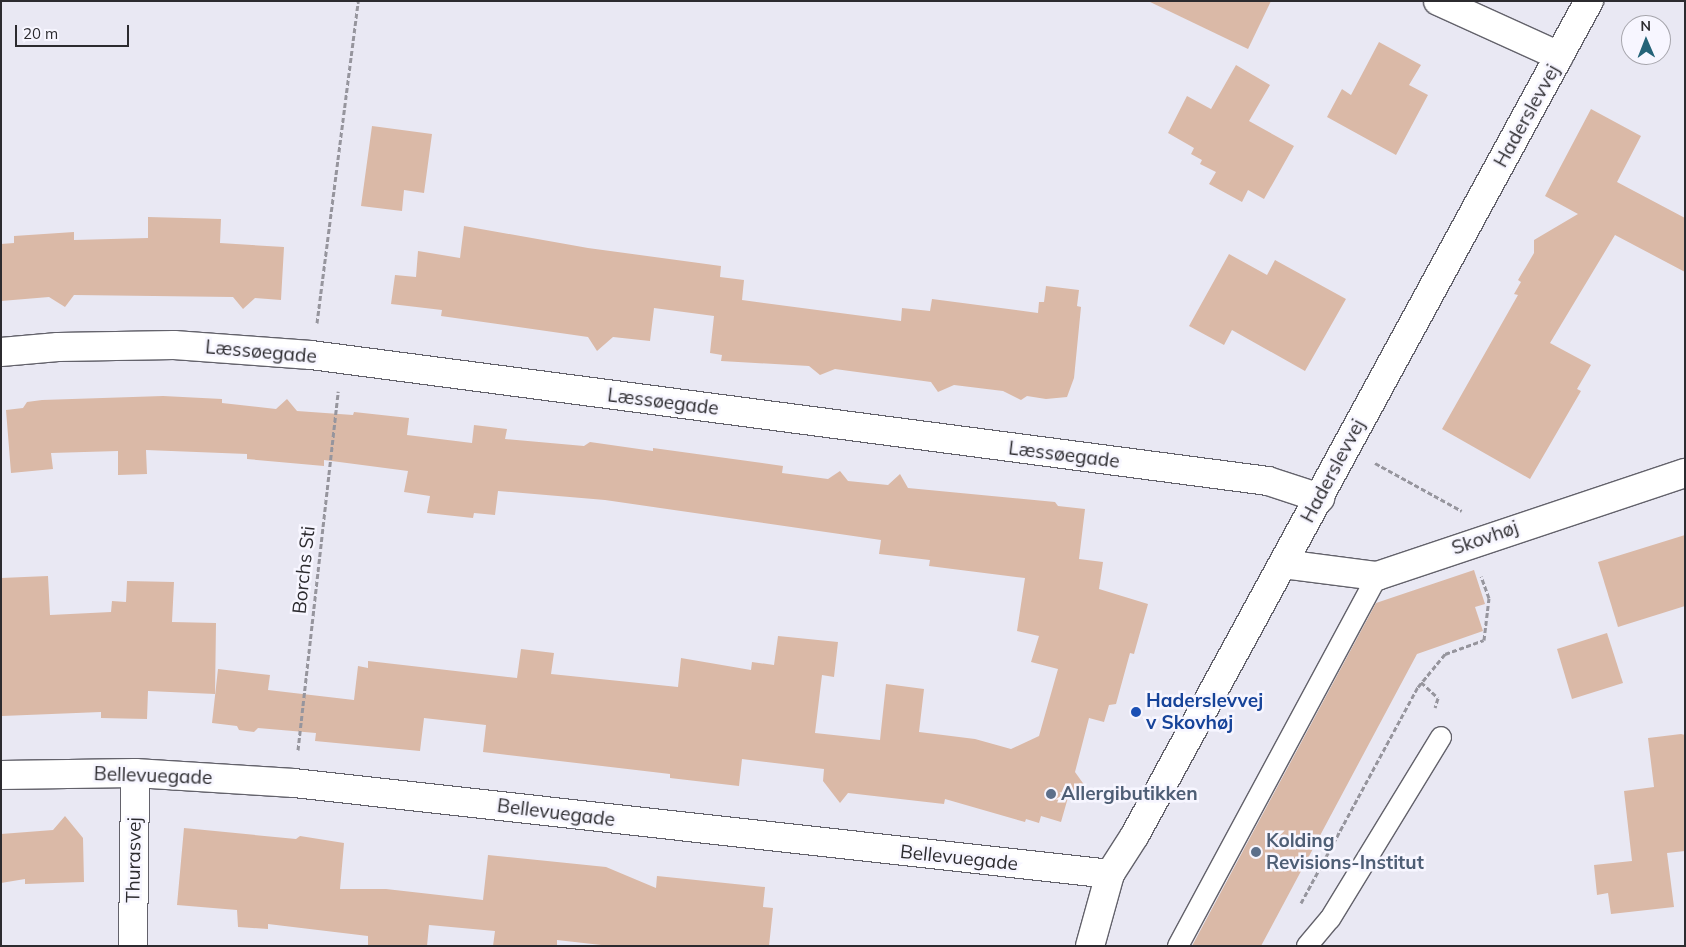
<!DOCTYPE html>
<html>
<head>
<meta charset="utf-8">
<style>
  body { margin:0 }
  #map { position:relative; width:1686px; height:947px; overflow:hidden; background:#e9e8f3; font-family:Mulish,sans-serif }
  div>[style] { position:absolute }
  .building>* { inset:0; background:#dab9a7 }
  .path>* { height:3px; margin-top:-1.5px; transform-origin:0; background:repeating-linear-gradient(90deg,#96959d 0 5px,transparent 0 7.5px) }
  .roads { filter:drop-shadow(1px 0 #63626b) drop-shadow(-1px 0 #63626b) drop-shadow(0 1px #63626b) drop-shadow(0 -1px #63626b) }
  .lane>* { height:20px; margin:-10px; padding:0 10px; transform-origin:10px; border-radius:10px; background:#fff }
  .street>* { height:28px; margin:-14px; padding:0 14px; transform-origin:14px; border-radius:14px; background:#fff }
  .secondary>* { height:28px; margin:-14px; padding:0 14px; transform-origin:14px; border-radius:14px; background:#fff }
  .dots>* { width:14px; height:14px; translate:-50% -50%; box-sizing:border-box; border:2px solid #f7f6ff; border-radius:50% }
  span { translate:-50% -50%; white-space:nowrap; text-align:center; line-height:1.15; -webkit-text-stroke:5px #f7f6ff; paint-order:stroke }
  .street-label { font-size:19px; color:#2c2b2f }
  .transit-label { font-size:19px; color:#164399; font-weight:700 }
  .left { translate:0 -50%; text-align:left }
  .service-label { font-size:19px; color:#4e5e75; font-weight:700 }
  .frame { position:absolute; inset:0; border:2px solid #2c2b2f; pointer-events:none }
  .north { position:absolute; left:1621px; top:15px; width:50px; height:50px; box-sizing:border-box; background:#f7f6ff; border:1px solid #a6a5ac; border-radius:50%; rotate:359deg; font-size:14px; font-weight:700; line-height:20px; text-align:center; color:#2c2b2f }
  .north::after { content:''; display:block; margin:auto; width:18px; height:22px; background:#246378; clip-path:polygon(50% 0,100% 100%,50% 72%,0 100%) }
  .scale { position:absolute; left:15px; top:25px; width:114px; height:22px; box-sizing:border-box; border:2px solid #2c2b2f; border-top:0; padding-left:6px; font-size:15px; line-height:18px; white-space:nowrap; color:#2c2b2f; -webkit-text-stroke:4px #f7f6ff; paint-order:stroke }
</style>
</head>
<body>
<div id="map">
  <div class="building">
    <i style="clip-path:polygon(1148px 1px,1271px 1px,1248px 49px)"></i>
    <i style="clip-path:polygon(1379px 42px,1421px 65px,1409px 85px,1428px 95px,1396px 155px,1327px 117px,1342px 89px,1351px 95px)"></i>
    <i style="clip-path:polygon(1236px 65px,1270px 85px,1249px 121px,1294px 146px,1264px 199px,1248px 190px,1242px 202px,1209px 184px,1216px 172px,1200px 164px,1202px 160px,1191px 154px,1194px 148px,1168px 133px,1187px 96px,1211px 109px)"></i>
    <i style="clip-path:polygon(1591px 109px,1641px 136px,1617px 182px,1685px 218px,1685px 272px,1615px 235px,1550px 343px,1591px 365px,1577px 389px,1581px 391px,1530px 479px,1442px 429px,1518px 295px,1514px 294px,1521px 282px,1518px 280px,1534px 253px,1534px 240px,1578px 214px,1545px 196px)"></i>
    <i style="clip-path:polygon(372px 126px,432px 134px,424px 193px,404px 190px,402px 211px,361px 206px)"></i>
    <i style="clip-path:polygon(148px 217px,221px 219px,220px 243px,284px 247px,281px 300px,255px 298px,243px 309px,233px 297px,74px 295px,65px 307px,49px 297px,1px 301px,1px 244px,14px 243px,14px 236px,74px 232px,74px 240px,148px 238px)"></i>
    <i style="clip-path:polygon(464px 226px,588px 248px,721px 266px,720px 277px,744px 280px,742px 300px,901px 321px,902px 308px,930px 311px,932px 299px,1038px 313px,1039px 302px,1044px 302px,1046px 286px,1079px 290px,1077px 306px,1081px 307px,1074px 378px,1067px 397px,1046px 399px,1027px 396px,1021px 400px,1003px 391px,954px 385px,938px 392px,931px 382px,835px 369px,820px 375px,809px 366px,721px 361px,722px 355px,710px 353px,714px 316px,654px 308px,650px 341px,613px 337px,597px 351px,588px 337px,441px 316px,442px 310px,391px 304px,395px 275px,416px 277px,418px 251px,460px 258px)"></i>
    <i style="clip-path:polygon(1229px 254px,1267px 275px,1275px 260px,1346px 299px,1305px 371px,1232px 330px,1224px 345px,1189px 326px)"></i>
    <i style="clip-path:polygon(163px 396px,222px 399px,222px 403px,276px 409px,287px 399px,297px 411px,353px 415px,354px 412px,409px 418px,407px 435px,472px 443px,474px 425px,507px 429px,505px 439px,584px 446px,590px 442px,653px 451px,653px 448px,783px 466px,782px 473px,828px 479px,840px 471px,848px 481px,888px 485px,900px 474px,908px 488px,1055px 502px,1058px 506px,1085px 509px,1079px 559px,1103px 562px,1099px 589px,1148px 604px,1134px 654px,1130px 653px,1116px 704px,1109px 705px,1104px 722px,1089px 718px,1075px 772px,1085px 786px,1069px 794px,1061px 822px,1041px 816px,1039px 823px,1026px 819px,1025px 822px,945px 799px,944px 804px,848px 793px,840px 803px,823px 781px,824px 769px,742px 759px,739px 786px,670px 778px,670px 774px,483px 752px,486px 725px,424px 718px,420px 751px,315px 741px,316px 733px,258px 728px,254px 732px,239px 730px,237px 726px,212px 723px,218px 669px,270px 675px,268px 690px,354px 700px,358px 666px,368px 668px,368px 661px,517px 678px,521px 649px,554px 653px,551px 674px,678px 687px,681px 658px,751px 670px,752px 662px,774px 665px,778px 636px,838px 642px,834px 677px,822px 675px,815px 733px,880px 740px,886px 684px,924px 689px,919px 732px,975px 739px,1011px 749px,1039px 736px,1058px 669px,1031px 662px,1039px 636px,1017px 631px,1025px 578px,929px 566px,930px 560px,879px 554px,881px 540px,605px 500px,498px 491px,495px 515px,474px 513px,473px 518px,427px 513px,430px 496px,404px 492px,408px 471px,324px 460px,324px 466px,247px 459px,247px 454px,146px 450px,147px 474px,118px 475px,118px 451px,51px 453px,53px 469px,11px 473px,6px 410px,23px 408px,27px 402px,42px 400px)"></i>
    <i style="clip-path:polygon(1685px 535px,1685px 606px,1618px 627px,1598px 562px)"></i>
    <i style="clip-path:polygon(1474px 570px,1485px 604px,1475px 607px,1483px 631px,1417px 654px,1261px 946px,1192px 946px,1376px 603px)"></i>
    <i style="clip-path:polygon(48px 576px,50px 615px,111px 612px,112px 601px,126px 602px,127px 581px,174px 582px,172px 622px,216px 623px,215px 694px,148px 691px,147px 719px,101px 718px,101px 712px,2px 716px,1px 578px)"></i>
    <i style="clip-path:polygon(1607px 633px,1623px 683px,1572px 699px,1557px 649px)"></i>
    <i style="clip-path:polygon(1681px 734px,1685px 735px,1685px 851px,1667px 853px,1674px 907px,1611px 914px,1608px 893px,1597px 895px,1594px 865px,1632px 861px,1624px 791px,1654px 787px,1648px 738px)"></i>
    <i style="clip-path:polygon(65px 816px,83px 838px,84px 882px,25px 884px,25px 879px,1px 883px,1px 834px,53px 830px)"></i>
    <i style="clip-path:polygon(184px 828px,296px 839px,300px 836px,344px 843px,340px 889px,386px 889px,483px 900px,488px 855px,606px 867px,656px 888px,657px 876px,765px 887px,763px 907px,773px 908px,769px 946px,610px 946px,557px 940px,557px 946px,493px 946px,495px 931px,429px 925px,427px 946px,368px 946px,368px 936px,268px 924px,268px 929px,238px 927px,237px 910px,177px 905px)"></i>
  </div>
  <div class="path">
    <i style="left:317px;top:323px;width:325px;rotate:-82.7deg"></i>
    <i style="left:1375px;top:463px;width:99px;rotate:28.9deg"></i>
    <i style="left:1421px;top:682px;width:23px;rotate:43deg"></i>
    <i style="left:1438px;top:698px;width:10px;rotate:107deg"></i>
    <i style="left:298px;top:750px;width:361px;rotate:-83.6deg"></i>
    <i style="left:1301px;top:903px;width:246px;rotate:-61.6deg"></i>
    <i style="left:1418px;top:687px;width:43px;rotate:-50.7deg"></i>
    <i style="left:1445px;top:654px;width:41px;rotate:-19.7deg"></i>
    <i style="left:1484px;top:640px;width:42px;rotate:-83.2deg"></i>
    <i style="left:1489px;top:598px;width:23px;rotate:-110deg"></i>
  </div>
  <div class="roads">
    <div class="lane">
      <i style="left:1178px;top:946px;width:420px;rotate:-61.7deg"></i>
      <i style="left:1307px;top:946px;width:35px;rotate:-50deg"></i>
      <i style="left:1330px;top:919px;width:213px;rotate:-58.6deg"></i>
    </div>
    <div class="street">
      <i style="left:1438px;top:1px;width:133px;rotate:24.4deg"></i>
      <i style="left:1px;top:352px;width:57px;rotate:-5deg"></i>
      <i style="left:58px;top:347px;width:116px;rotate:-1deg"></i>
      <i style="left:174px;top:345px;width:137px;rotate:4.2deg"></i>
      <i style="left:311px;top:355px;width:965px;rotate:7.5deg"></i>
      <i style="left:1268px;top:481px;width:55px;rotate:18.1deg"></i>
      <i style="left:1283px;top:564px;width:95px;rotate:7.3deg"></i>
      <i style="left:1377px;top:576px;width:325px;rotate:-18.5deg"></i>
      <i style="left:1px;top:775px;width:134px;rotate:-0.9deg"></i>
      <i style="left:135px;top:773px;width:159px;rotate:3.6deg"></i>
      <i style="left:294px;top:783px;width:821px;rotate:6.36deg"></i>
      <i style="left:133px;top:946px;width:173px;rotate:-89.3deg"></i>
    </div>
    <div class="secondary">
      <i style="left:1090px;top:946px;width:75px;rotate:-74.5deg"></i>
      <i style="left:1110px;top:874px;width:46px;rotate:-57.3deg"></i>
      <i style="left:1135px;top:835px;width:950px;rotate:-61.44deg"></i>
    </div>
  </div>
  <div class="dots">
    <i style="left:1136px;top:712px;background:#1a4fb4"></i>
    <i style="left:1051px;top:794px;background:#5c6f8a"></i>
    <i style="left:1256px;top:852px;background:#5c6f8a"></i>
  </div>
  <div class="street-label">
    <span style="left:1527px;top:116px;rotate:-61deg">Haderslevvej</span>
    <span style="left:261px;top:352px;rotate:5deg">Læssøegade</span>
    <span style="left:663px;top:402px;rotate:7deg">Læssøegade</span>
    <span style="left:1064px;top:455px;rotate:7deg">Læssøegade</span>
    <span style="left:1333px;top:471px;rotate:-62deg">Haderslevvej</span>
    <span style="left:1485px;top:538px;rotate:-19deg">Skovhøj</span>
    <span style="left:304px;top:570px;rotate:-84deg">Borchs Sti</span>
    <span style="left:153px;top:776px;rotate:2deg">Bellevuegade</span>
    <span style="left:556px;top:813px;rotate:7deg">Bellevuegade</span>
    <span style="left:959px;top:858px;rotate:6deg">Bellevuegade</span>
    <span style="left:134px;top:860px;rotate:-89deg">Thurasvej</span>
  </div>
  <div class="transit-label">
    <span class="left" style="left:1146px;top:712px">Haderslevvej<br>v Skovhøj</span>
  </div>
  <div class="service-label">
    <span class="left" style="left:1061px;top:794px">Allergibutikken</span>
    <span class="left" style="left:1266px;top:852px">Kolding<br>Revisions-Institut</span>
  </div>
  <div class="frame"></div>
  <div class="north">N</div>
  <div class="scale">20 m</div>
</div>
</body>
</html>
